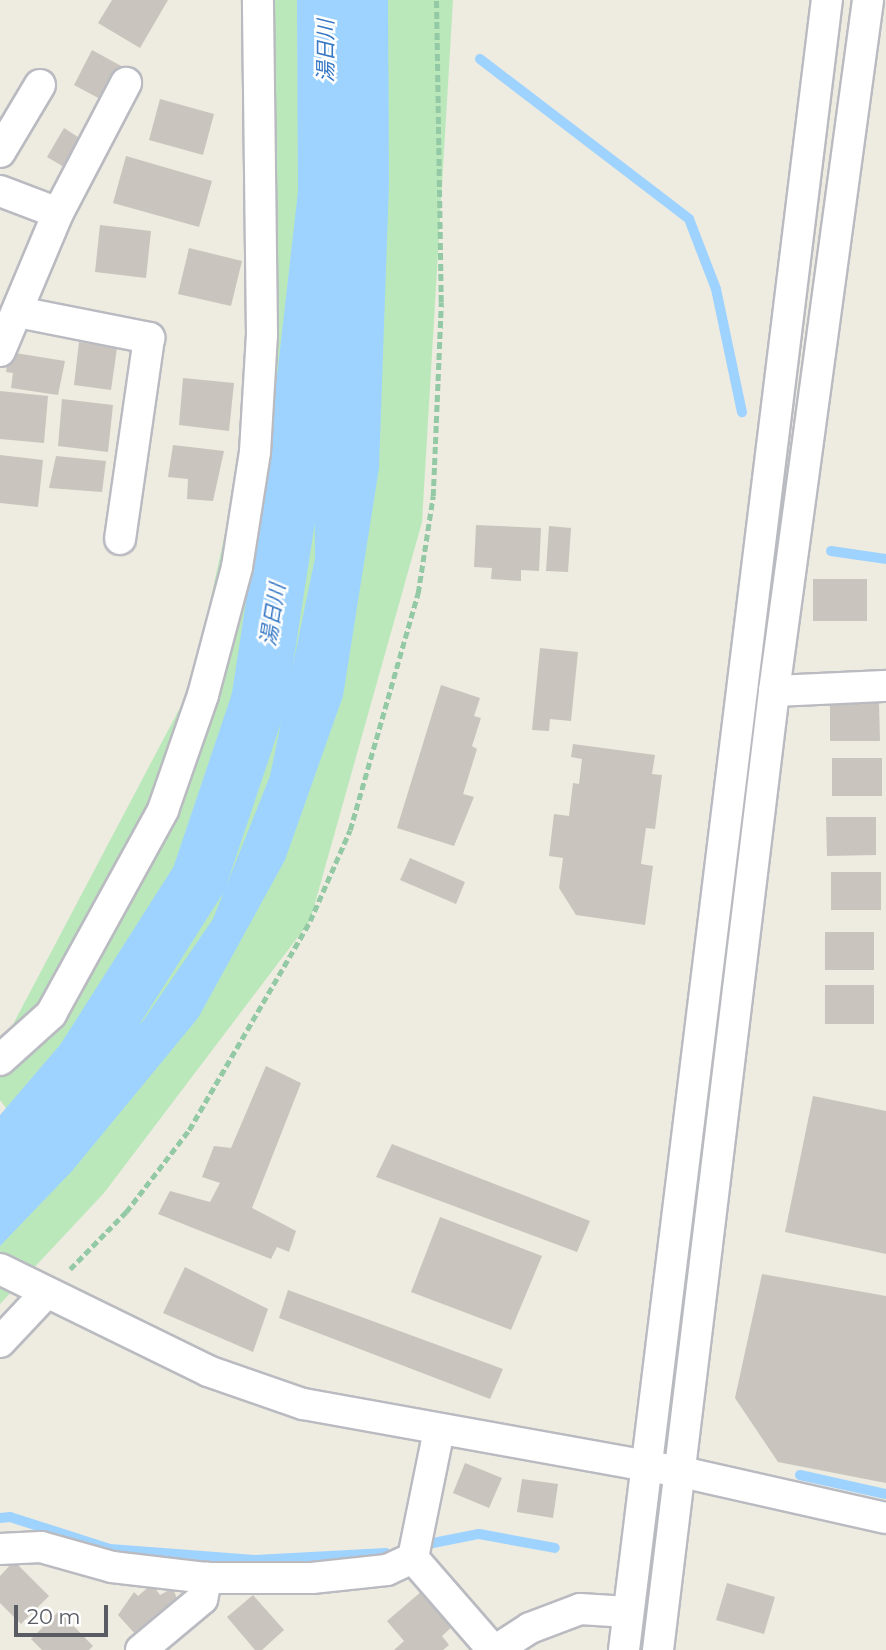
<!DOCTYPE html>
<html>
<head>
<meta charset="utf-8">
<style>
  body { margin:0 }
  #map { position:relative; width:886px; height:1650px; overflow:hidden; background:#eeebe0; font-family:Montserrat,"Noto Sans JP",sans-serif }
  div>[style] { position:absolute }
  .green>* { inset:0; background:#bae8bb }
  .water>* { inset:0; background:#9fd3ff }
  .stream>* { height:10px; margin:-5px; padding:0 5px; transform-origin:5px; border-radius:5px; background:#9fd3ff }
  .river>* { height:56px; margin:-28px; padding:0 28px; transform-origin:28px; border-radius:28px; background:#9fd3ff }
  .building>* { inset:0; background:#c9c5be }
  .path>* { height:4.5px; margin-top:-2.25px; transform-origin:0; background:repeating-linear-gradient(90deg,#93c9a4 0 7px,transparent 0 10.5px) }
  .roads { filter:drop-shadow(2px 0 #b9bbc1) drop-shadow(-2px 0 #b9bbc1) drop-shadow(0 2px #b9bbc1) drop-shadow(0 -2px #b9bbc1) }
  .minor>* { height:30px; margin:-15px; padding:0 15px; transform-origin:15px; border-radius:15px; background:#fff }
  span { translate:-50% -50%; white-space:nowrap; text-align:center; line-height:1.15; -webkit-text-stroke:5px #fff; paint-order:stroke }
  .water-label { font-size:21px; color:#3678c4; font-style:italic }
  .scale { position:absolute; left:14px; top:1605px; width:94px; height:32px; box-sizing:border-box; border:4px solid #595d63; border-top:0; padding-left:9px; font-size:21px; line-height:24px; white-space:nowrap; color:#595d63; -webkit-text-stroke:5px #fff; paint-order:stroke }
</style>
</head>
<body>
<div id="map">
  <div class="green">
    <i style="clip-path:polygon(269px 0,453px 0,422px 522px,310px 921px,104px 1193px,0 1304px,0 1154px,23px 1131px,0 1100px,0 1049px,192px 685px,257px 386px)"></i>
  </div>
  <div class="water">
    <i style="clip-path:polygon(329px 0,388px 0,389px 183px,379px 468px,343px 696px,285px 860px,198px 1018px,72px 1171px,0 1246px,0 1161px,143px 1021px,213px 919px,270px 776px,315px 558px,314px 411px)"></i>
  </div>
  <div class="stream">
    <i style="left:480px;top:59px;width:263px;rotate:37.4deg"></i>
    <i style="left:689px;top:219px;width:75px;rotate:68.9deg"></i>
    <i style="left:716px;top:289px;width:126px;rotate:78.1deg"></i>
    <i style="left:831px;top:551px;width:56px;rotate:8.3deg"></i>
    <i style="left:800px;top:1475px;width:88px;rotate:12.5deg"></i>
    <i style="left:0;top:1518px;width:10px;rotate:-6deg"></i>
    <i style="left:10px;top:1517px;width:105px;rotate:17.7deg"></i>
    <i style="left:110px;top:1549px;width:145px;rotate:4.3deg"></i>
    <i style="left:255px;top:1560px;width:131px;rotate:-3.1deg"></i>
    <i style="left:433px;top:1543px;width:47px;rotate:-11.1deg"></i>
    <i style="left:479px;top:1534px;width:77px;rotate:10.4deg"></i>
  </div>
  <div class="river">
    <i style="left:0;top:1158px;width:128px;rotate:-49.4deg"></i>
    <i style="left:83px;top:1061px;width:216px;rotate:-57.5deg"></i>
    <i style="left:199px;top:879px;width:188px;rotate:-71.4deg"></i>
    <i style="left:259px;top:701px;width:230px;rotate:-81.2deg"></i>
    <i style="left:294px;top:474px;width:283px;rotate:-83.5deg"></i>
    <i style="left:326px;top:193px;width:193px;rotate:-90.3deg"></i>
  </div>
  <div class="building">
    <i style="clip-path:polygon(112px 0,168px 0,140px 48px,98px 23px)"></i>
    <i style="clip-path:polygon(92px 50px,123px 67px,104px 101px,74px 85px)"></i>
    <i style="clip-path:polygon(160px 99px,214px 114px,203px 155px,149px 140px)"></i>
    <i style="clip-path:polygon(64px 128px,81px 139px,64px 167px,47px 157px)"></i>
    <i style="clip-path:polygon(126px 156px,212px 181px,199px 227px,113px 203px)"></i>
    <i style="clip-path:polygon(100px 225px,151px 231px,146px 278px,95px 272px)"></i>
    <i style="clip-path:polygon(189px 248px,242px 261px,231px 306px,178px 294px)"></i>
    <i style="clip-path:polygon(79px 342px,117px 348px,111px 390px,74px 385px)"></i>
    <i style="clip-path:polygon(9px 352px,65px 361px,58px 395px,11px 388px,13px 373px,6px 372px)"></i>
    <i style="clip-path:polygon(183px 378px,234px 383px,229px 431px,179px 425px)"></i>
    <i style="clip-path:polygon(0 391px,48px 396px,44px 443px,0 439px)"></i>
    <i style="clip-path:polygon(62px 399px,113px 405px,108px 452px,58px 446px)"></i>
    <i style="clip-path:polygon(173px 445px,224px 451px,213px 501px,187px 499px,188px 479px,168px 477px)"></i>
    <i style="clip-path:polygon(0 455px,43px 460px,38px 507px,0 503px)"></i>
    <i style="clip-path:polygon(56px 456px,106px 461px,102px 492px,49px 488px)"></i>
    <i style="clip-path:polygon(476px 525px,541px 528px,539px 571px,521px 570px,521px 581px,491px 579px,492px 568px,474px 567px)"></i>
    <i style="clip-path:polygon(549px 526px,571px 528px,568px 572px,546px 571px)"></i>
    <i style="clip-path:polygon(813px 579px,867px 579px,867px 621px,813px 621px)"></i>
    <i style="clip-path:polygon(540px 648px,578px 652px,571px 721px,550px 719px,549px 731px,532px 730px)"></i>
    <i style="clip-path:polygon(441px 685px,480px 698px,474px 716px,481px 718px,472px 746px,477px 749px,463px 794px,474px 797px,454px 846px,397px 828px)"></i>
    <i style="clip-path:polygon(830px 703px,879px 703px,880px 741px,830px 741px)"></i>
    <i style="clip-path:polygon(573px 744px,655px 755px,652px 774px,662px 775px,655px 829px,646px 828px,641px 864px,653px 866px,645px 925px,576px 915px,559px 888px,563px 858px,549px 856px,554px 814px,569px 816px,573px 783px,579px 784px,582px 759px,571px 757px)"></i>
    <i style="clip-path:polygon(832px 758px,882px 758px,882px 796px,832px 796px)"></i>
    <i style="clip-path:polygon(826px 817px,876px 817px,876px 855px,827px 856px)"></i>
    <i style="clip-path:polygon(410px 858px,465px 882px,456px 904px,400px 880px)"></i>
    <i style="clip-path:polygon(831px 872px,881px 872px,881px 910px,831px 910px)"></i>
    <i style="clip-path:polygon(825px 932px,874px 932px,874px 970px,825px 970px)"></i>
    <i style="clip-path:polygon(825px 985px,874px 985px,874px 1024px,825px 1024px)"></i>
    <i style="clip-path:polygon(266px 1066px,301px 1083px,252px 1208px,296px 1231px,289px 1252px,277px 1247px,271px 1259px,158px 1214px,170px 1191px,210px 1202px,220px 1183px,202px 1177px,214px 1146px,231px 1148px)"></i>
    <i style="clip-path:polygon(813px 1096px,886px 1111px,886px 1254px,785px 1232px)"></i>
    <i style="clip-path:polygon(392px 1144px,590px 1221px,577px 1252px,376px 1177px)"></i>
    <i style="clip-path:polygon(440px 1217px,542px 1256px,511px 1330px,411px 1292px)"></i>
    <i style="clip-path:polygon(185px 1267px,268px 1309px,253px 1352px,163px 1313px)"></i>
    <i style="clip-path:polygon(762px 1274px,886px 1296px,886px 1483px,778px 1462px,735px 1398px)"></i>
    <i style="clip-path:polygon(288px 1290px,503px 1369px,490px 1399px,279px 1318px)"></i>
    <i style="clip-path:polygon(465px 1463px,502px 1478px,489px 1508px,453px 1493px)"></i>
    <i style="clip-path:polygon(522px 1479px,558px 1484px,553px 1518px,517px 1512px)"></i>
    <i style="clip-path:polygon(14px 1561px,49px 1596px,21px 1624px,0 1603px,0 1576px)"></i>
    <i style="clip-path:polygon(727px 1583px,775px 1597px,764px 1634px,716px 1620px)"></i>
    <i style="clip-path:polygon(152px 1584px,160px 1595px,173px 1588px,178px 1602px,137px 1636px,118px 1615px,134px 1592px,138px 1596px)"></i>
    <i style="clip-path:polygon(422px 1591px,455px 1624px,442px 1636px,449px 1645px,443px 1650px,394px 1650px,404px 1641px,387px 1621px)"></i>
    <i style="clip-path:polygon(253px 1595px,284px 1630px,262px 1650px,255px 1650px,227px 1617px)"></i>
    <i style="clip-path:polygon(59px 1611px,93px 1646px,89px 1650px,42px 1650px,31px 1639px)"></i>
  </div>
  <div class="path">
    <i style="left:70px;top:1269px;width:80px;rotate:-45.5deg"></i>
    <i style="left:126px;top:1212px;width:103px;rotate:-52.5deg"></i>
    <i style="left:189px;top:1130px;width:241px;rotate:-59.9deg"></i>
    <i style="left:310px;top:921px;width:99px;rotate:-66.3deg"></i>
    <i style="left:350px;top:830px;width:247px;rotate:-74deg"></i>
    <i style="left:418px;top:593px;width:98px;rotate:-81.2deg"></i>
    <i style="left:433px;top:496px;width:194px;rotate:-87.6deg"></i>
    <i style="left:441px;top:302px;width:302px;rotate:-90.9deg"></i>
  </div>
  <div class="roads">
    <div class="minor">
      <i style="left:0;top:152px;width:78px;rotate:-59.2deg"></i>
      <i style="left:0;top:191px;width:62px;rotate:20.8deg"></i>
      <i style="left:58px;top:213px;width:147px;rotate:-62.4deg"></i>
      <i style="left:18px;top:312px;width:134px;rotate:11.2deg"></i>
      <i style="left:149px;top:338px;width:203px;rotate:98.2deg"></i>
      <i style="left:0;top:351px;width:150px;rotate:-67.2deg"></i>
      <i style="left:774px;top:691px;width:112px;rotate:-2.6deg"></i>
      <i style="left:0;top:1060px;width:69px;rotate:-42deg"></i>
      <i style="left:51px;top:1014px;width:233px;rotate:-61.2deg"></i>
      <i style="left:163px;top:810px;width:122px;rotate:-70.8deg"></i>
      <i style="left:203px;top:695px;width:132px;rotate:-75.1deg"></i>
      <i style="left:237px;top:567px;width:116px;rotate:-81.1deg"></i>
      <i style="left:255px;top:452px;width:117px;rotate:-86.6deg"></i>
      <i style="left:262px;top:335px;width:335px;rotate:-90.7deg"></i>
      <i style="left:0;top:1269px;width:232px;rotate:26.1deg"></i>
      <i style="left:208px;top:1371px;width:101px;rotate:19.2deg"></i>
      <i style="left:303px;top:1404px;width:380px;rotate:10.2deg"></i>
      <i style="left:677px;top:1471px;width:214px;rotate:12.7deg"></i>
      <i style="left:0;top:1342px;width:66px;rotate:-46.8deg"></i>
      <i style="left:439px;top:1430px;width:131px;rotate:101.5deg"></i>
      <i style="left:413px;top:1558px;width:122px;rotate:49deg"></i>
      <i style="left:0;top:1549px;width:41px;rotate:-2.8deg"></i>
      <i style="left:41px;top:1547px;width:74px;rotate:15.7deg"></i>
      <i style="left:112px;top:1567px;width:96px;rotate:6.6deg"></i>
      <i style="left:207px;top:1578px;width:105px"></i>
      <i style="left:312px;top:1578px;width:75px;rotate:-6.1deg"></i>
      <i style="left:387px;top:1570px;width:29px;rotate:-25deg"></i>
      <i style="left:141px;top:1650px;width:80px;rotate:-39.9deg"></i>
      <i style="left:202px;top:1599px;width:22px;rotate:-77deg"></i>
      <i style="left:496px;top:1650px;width:40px;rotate:-32.9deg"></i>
      <i style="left:530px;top:1628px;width:53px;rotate:-20.8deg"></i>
      <i style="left:580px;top:1609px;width:48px;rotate:3.6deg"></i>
      <i style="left:624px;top:1650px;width:1662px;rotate:-82.99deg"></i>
      <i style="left:658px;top:1650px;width:966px;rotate:-83.1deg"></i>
      <i style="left:774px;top:691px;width:697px;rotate:-82.25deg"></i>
    </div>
  </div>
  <div class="water-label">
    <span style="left:326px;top:51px;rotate:-90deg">湯日川</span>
    <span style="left:273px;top:615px;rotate:-81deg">湯日川</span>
  </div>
  <div class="scale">20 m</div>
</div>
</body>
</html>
